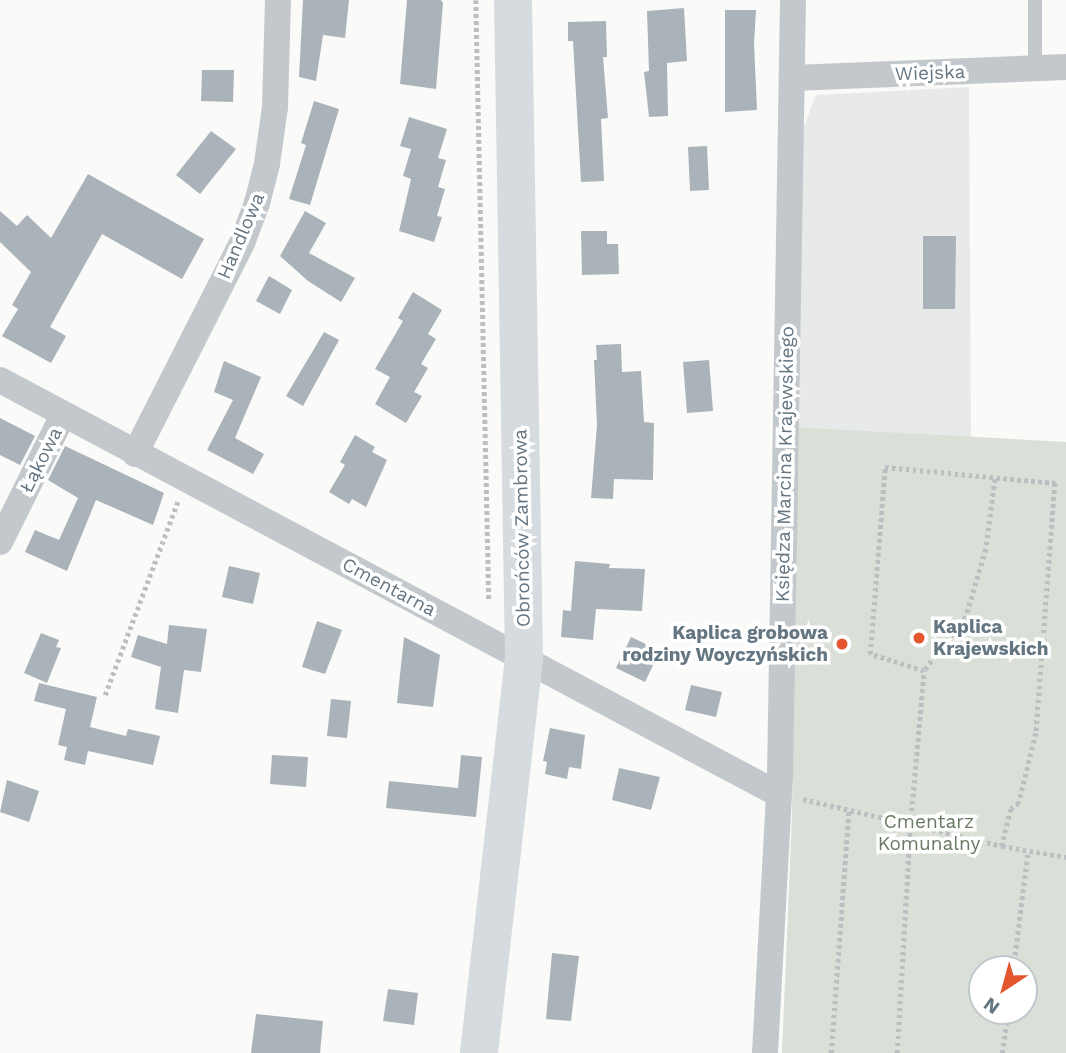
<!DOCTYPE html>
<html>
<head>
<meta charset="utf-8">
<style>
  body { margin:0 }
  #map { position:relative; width:1066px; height:1053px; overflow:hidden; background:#fafaf8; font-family:"Work Sans",sans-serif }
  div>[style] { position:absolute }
  .built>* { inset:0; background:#e8e9e9 }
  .green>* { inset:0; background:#dadfd7 }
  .building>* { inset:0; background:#aab3b9 }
  .path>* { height:4.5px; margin-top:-2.25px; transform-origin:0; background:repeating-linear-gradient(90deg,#bbbfc2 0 3.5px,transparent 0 7px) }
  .lane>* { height:14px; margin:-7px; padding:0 7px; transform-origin:7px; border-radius:7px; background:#c3c8cc }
  .street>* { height:26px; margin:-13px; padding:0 13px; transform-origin:13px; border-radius:13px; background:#c3c8cc }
  .secondary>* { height:38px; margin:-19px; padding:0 19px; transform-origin:19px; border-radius:19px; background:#d6dbdf }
  .dots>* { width:19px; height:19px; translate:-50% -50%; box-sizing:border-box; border:4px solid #fff; border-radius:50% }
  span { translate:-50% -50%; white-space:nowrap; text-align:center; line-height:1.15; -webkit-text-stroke:7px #fff; paint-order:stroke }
  .street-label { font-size:19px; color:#657683 }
  .poi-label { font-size:19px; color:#657683; font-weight:700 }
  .left { translate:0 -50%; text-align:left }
  .right { translate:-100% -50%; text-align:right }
  .park-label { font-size:19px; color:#687a64 }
  .north { position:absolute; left:968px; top:955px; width:70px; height:70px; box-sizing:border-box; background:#fff; border:2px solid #c1c8cd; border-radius:50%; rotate:216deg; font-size:19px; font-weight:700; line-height:28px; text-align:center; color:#657683 }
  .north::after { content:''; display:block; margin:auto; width:24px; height:32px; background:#e4572e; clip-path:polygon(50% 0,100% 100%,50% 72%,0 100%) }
</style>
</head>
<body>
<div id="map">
  <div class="built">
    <i style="clip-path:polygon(969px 87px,971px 437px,796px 427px,789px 165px,816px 95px)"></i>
  </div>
  <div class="green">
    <i style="clip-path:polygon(evenodd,796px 427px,1066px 442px,1066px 1053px,782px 1053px,792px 817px,796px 427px,982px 969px,1024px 969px,1024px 1011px,982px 1011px,982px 969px)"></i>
  </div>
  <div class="building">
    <i style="clip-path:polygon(303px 0,349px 0,345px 38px,323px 35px,316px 81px,299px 77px)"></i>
    <i style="clip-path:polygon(407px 0,441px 0,443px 3px,436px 89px,400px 84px)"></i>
    <i style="clip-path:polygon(684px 8px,687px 61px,667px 63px,668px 116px,649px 117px,644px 72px,649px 71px,647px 11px)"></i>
    <i style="clip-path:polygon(725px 10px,756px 10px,754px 43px,757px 110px,725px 112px)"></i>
    <i style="clip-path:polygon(606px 21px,607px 57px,603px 57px,608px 118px,601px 119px,604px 181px,581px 182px,573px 41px,568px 41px,568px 22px)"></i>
    <i style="clip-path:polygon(202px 70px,234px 70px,233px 102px,201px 101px)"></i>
    <i style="clip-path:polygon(314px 101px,339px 109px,310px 205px,289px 199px,306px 145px,301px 143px)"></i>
    <i style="clip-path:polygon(409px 117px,447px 129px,438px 158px,446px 160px,438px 187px,445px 189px,437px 216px,442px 217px,434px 242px,399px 231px,411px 179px,403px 176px,411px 149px,400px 146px)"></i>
    <i style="clip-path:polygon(211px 131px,236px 149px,200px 194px,176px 175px)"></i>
    <i style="clip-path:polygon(707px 146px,709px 190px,690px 191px,688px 147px)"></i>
    <i style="clip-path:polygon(88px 174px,204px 239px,182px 279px,102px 234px,50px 327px,66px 336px,51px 363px,2px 336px,18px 309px,12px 305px,31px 272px,0 242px,0 211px,17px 226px,27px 215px,51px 238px)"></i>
    <i style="clip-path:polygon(305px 211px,326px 223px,309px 253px,355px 278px,341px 302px,308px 281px,280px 256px)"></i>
    <i style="clip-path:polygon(581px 231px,607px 231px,607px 244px,618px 244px,619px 274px,582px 275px)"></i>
    <i style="clip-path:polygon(923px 236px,956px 236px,955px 309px,923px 309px)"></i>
    <i style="clip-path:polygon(269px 276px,292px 290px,280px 314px,256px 301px)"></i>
    <i style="clip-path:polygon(413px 292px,442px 310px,428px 334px,436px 339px,421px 364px,428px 368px,414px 392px,422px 396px,406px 423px,375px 404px,390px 377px,375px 369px,403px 321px,398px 318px)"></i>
    <i style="clip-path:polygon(324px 332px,339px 340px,303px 406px,286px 396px)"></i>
    <i style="clip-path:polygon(621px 344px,622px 372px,641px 371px,644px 422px,654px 423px,653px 480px,614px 479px,613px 499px,591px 498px,597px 425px,594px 360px,597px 360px,596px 345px)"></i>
    <i style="clip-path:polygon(709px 360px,713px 411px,687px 413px,683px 362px)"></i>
    <i style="clip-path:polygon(224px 361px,261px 377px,235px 438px,264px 454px,253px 474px,207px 450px,233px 400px,214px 392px)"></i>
    <i style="clip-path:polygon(0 418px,35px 436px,20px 465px,0 455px)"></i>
    <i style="clip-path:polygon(355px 435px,375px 447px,372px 452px,387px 460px,366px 507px,352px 499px,349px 504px,329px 492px,345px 465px,340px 462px)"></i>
    <i style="clip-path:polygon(65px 446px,164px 493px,153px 525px,96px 500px,67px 571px,25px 552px,35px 530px,59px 540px,78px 498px,48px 480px)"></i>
    <i style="clip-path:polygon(575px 561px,610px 564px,609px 568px,645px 569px,642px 611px,596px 609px,593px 640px,561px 637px,563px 610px,571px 611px)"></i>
    <i style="clip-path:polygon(229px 566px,260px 573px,253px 604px,222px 597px)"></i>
    <i style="clip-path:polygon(317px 621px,342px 630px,325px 674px,302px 667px)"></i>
    <i style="clip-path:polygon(169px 625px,207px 629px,201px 672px,184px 670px,178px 713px,155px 709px,161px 667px,131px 657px,138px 635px,167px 644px)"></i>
    <i style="clip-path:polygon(41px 633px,59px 640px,56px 647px,61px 648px,47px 683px,24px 673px)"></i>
    <i style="clip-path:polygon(404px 637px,440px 655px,433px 707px,397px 703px)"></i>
    <i style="clip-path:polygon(631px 637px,652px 647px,648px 655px,656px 659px,645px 682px,616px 668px)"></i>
    <i style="clip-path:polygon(39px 683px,97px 697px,90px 727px,126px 736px,128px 729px,160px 736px,153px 765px,88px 751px,85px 765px,64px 760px,67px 747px,58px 745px,66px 709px,34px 701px)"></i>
    <i style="clip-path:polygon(691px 685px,722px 692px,716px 717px,685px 710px)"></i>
    <i style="clip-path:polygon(331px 699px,351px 701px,347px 738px,327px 736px)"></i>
    <i style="clip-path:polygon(550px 728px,585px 735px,581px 769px,569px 767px,567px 779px,545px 774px,547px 762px,543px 761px)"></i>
    <i style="clip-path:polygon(272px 755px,308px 757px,306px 787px,270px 784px)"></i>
    <i style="clip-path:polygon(461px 755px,482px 757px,476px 817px,386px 808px,389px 781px,458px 788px)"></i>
    <i style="clip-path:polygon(619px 768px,660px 777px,651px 810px,612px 800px)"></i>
    <i style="clip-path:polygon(7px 780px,39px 791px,29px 822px,0 812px)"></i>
    <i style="clip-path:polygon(552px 953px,579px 956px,571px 1021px,546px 1019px)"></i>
    <i style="clip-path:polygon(388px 989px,418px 993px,414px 1025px,383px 1021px)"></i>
    <i style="clip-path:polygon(256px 1014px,323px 1021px,320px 1053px,251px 1053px)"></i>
  </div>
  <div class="path">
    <i style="left:476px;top:0;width:601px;rotate:88.76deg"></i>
    <i style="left:995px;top:479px;width:71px;rotate:97.3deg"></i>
    <i style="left:986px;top:549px;width:71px;rotate:106.4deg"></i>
    <i style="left:966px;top:617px;width:68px;rotate:127.9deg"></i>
    <i style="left:924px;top:671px;width:57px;rotate:-162.5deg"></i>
    <i style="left:870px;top:654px;width:188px;rotate:-85.4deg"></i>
    <i style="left:885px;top:467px;width:171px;rotate:5.4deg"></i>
    <i style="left:1055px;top:483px;width:251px;rotate:94.3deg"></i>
    <i style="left:1036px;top:733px;width:72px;rotate:103.7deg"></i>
    <i style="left:1019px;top:803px;width:10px;rotate:143deg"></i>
    <i style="left:1011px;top:809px;width:38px;rotate:104deg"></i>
    <i style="left:105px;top:695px;width:207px;rotate:-69.4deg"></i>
    <i style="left:803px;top:799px;width:204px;rotate:13.3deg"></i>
    <i style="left:1002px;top:846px;width:65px;rotate:9.8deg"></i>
    <i style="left:1013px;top:969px;width:118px;rotate:-82.7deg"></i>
    <i style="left:831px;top:1053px;width:245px;rotate:-85.8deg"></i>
    <i style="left:897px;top:1053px;width:228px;rotate:-86.7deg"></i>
    <i style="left:910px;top:825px;width:155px;rotate:-84.8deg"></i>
    <i style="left:1002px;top:1053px;width:42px;rotate:-81.9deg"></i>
  </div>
  <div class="lane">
    <i style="left:1035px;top:0;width:68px;rotate:90deg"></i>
  </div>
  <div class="street">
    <i style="left:793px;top:78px;width:273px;rotate:-2.3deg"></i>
    <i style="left:0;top:380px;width:881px;rotate:28.02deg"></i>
    <i style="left:135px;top:454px;width:237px;rotate:-63.1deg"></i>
    <i style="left:242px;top:243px;width:43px;rotate:-69.4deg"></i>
    <i style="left:257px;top:203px;width:40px;rotate:-75.6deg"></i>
    <i style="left:267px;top:164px;width:58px;rotate:-82deg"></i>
    <i style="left:275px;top:107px;width:107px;rotate:-88.4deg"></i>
    <i style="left:0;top:542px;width:142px;rotate:-63.6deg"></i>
    <i style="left:765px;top:1053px;width:277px;rotate:-86.9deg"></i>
    <i style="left:780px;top:776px;width:776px;rotate:-89.04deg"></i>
  </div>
  <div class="secondary">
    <i style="left:479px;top:1053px;width:398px;rotate:-83.5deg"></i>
    <i style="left:524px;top:658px;width:658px;rotate:-90.96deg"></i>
  </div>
  <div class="dots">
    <i style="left:919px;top:638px;background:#e4572e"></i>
    <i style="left:842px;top:644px;background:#e4572e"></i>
  </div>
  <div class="street-label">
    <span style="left:930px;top:73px;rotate:-2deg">Wiejska</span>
    <span style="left:241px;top:236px;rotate:-67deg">Handlowa</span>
    <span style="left:41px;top:460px;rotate:-63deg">Łąkowa</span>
    <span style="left:785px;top:464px;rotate:-89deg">Księdza Marcina Krajewskiego</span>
    <span style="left:522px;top:528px;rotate:-91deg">Obrońców Zambrowa</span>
    <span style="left:389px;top:587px;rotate:28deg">Cmentarna</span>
  </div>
  <div class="poi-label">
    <span class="left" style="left:933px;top:638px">Kaplica<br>Krajewskich</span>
    <span class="right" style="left:828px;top:644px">Kaplica grobowa<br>rodziny Woyczyńskich</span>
  </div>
  <div class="park-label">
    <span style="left:929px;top:833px">Cmentarz<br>Komunalny</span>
  </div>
  <div class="north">N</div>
</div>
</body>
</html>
